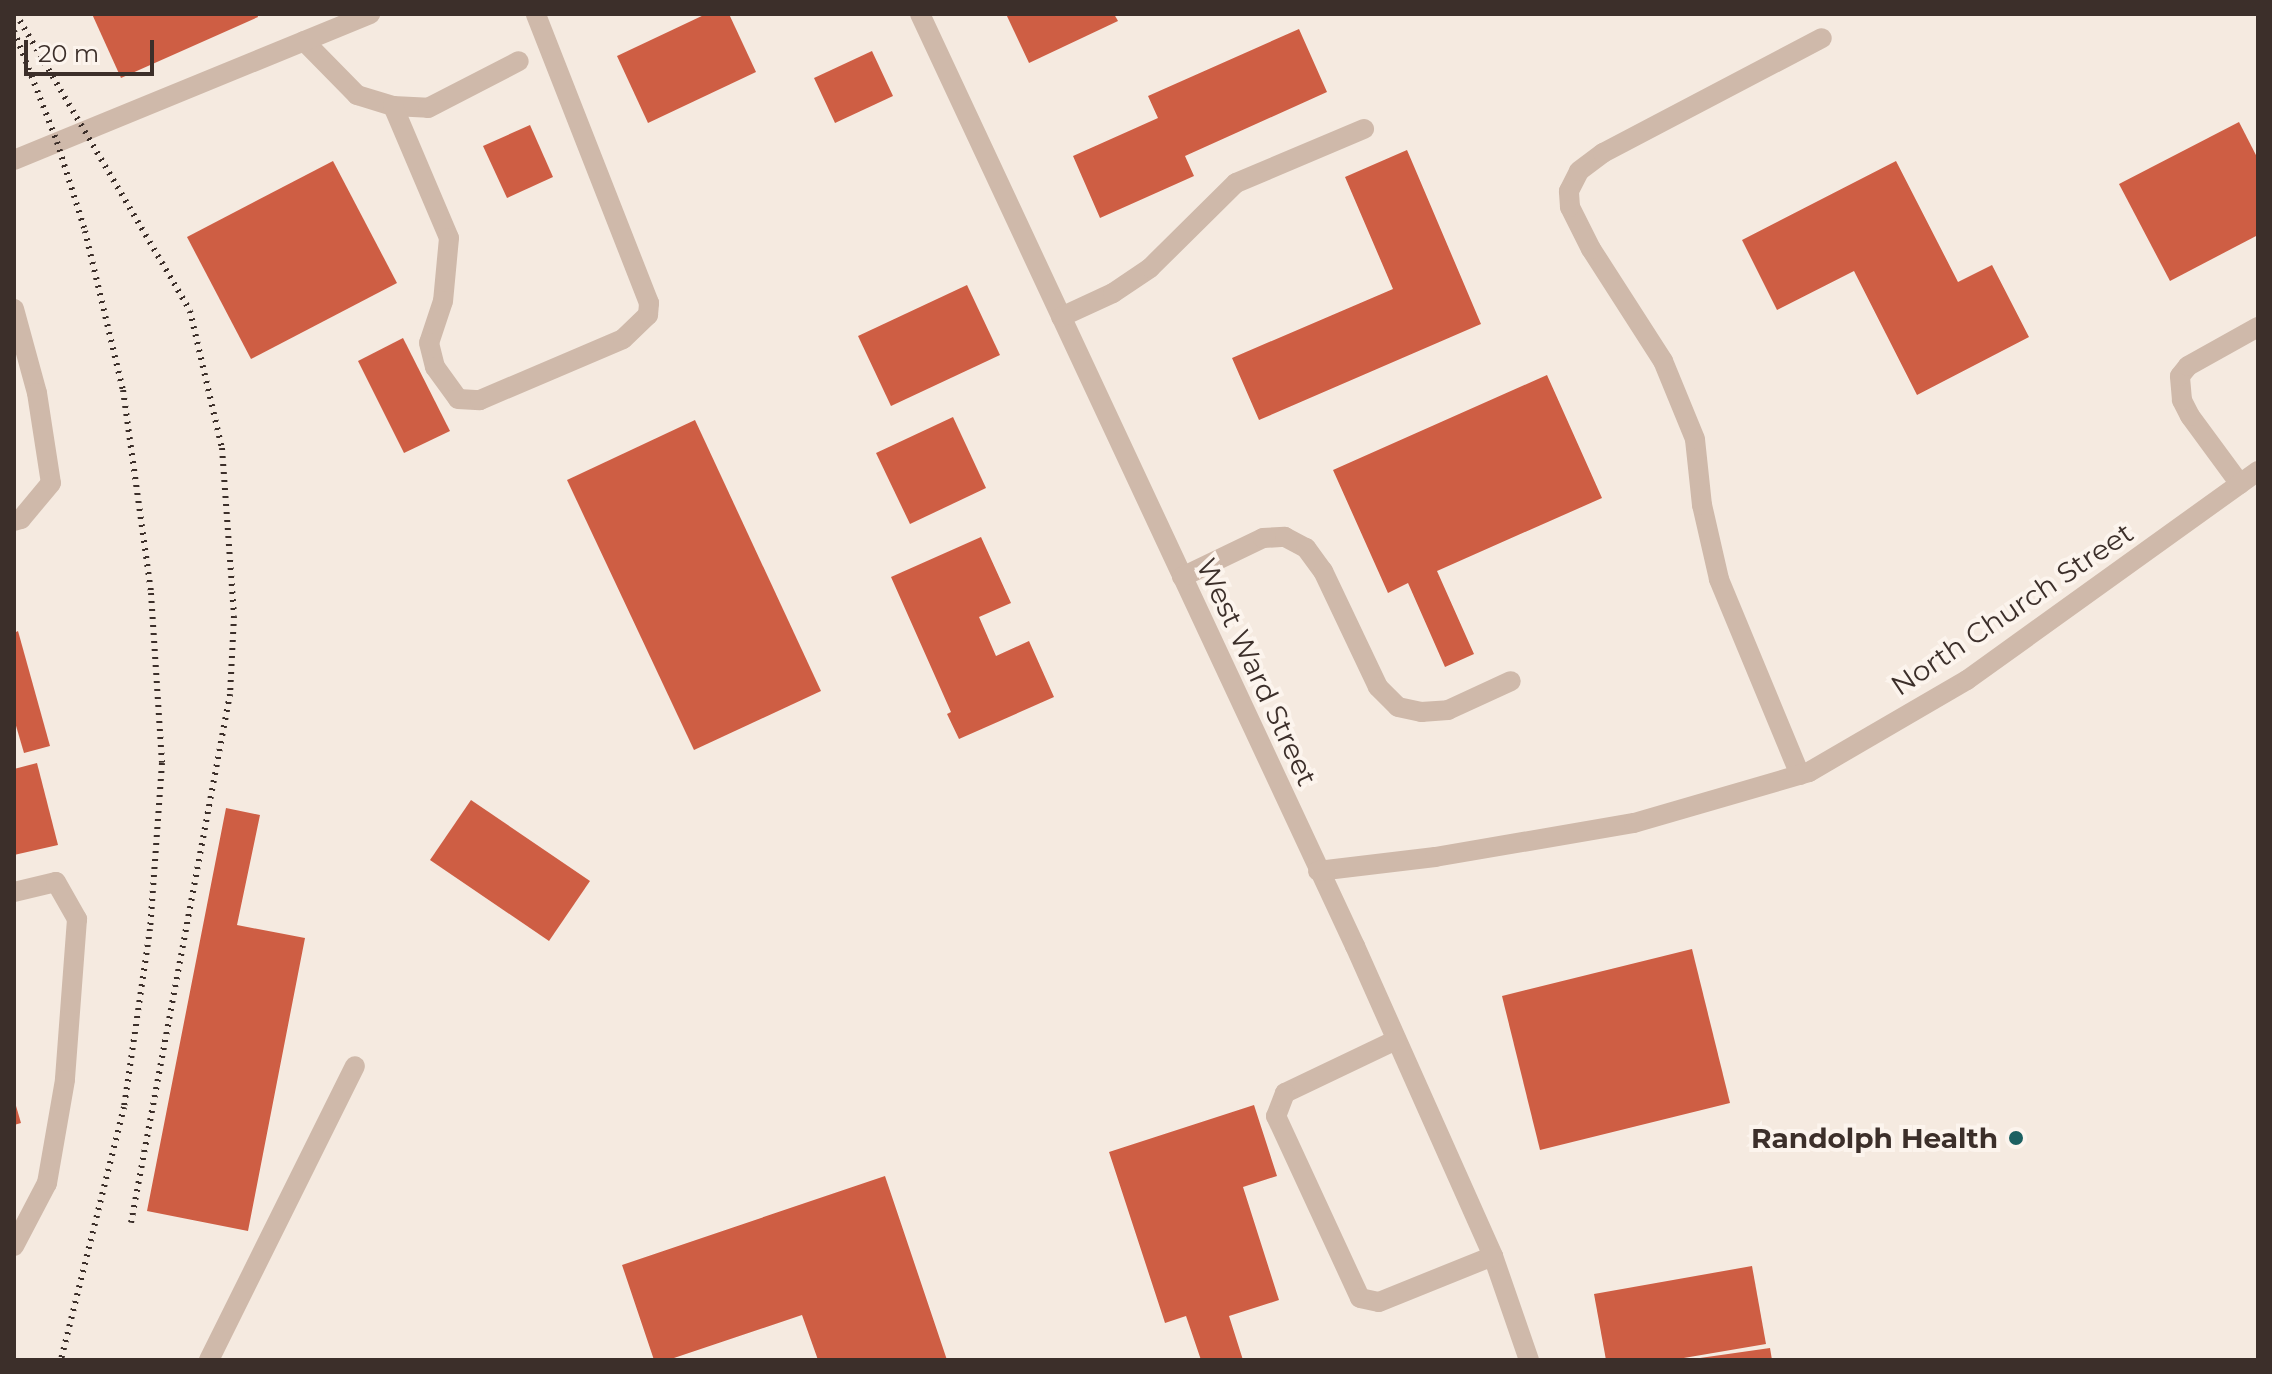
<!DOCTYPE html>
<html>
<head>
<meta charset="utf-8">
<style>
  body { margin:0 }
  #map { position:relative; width:2272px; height:1374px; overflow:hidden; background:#f5eae0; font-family:Montserrat,sans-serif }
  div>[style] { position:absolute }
  .building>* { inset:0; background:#ce5e44 }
  .minor>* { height:20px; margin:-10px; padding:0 10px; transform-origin:10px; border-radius:10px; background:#cfb9aa }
  .rail>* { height:6px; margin-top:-3px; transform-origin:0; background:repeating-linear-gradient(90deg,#3c2f2a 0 2px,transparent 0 8px) }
  .dots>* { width:22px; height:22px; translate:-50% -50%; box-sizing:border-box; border:4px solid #fcf4ed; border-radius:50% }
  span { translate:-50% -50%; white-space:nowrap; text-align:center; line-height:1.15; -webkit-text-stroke:8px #fcf4ed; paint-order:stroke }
  .street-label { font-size:28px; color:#3c2f2a }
  .poi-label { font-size:28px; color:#3c2f2a; font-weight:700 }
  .right { translate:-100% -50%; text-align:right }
  .frame { position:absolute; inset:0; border:16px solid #3c2f2a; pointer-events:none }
  .scale { position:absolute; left:24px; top:40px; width:130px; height:36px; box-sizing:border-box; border:4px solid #3c2f2a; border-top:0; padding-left:10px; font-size:24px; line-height:28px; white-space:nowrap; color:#3c2f2a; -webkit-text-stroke:6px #fcf4ed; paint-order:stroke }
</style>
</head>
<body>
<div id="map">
  <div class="building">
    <i style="clip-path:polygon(92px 14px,257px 14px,258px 17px,121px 78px)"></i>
    <i style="clip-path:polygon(706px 14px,729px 14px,756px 72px,648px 123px,617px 56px)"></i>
    <i style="clip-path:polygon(1006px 14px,1114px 14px,1118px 21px,1029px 63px)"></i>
    <i style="clip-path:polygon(1299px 29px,1327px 92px,1185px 156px,1194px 176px,1100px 218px,1073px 156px,1158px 118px,1148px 96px)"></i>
    <i style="clip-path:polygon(872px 51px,893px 96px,835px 123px,814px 78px)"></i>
    <i style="clip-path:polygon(2239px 122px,2258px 159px,2258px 235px,2170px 281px,2119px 184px)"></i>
    <i style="clip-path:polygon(530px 125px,553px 177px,507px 198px,483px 146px)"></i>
    <i style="clip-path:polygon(1407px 150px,1481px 324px,1259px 420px,1232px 358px,1393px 289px,1345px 177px)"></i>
    <i style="clip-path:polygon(333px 161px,397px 283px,251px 359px,187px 237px)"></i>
    <i style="clip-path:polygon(1896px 161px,1958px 282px,1992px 265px,2029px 337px,1917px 395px,1854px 271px,1777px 310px,1742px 240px)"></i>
    <i style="clip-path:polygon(967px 285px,1000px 355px,891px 406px,858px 336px)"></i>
    <i style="clip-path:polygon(403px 338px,450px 431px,404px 453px,358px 361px)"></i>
    <i style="clip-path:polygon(1547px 375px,1602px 498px,1437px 571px,1474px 654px,1445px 667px,1408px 583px,1388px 593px,1333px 470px)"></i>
    <i style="clip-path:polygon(953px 417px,986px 488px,910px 524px,876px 453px)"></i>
    <i style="clip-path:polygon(695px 420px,821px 691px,694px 750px,567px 480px)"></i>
    <i style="clip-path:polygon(981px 537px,1011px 603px,979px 617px,996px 656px,1029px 641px,1054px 697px,959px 739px,947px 714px,951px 712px,891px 577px)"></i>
    <i style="clip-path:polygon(18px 631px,50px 746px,24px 753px,14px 719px,14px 633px)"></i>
    <i style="clip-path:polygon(37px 763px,58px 845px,14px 855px,14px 769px)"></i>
    <i style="clip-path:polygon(471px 800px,590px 881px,549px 941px,430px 860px)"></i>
    <i style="clip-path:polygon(226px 808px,260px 815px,237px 925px,305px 938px,248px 1231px,147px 1211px)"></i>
    <i style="clip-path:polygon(1692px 949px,1730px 1103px,1540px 1150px,1502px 996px)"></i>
    <i style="clip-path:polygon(14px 1099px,21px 1123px,14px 1125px)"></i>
    <i style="clip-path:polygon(1254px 1105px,1277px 1176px,1243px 1187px,1279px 1300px,1229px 1316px,1243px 1360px,1201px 1360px,1186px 1316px,1165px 1323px,1109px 1152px)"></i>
    <i style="clip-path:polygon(885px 1176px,947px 1360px,818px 1360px,802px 1315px,668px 1360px,654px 1360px,622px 1265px)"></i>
    <i style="clip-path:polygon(1752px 1266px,1766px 1344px,1672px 1360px,1606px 1360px,1594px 1294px)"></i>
    <i style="clip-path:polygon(1770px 1348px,1772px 1360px,1700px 1360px,1700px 1358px)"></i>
  </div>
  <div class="minor">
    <i style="left:920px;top:14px;width:1029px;rotate:64.98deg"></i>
    <i style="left:1355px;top:946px;width:339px;rotate:66deg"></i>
    <i style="left:1493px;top:1256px;width:110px;rotate:70.9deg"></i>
    <i style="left:304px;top:41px;width:76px;rotate:45.5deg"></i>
    <i style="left:357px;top:95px;width:38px;rotate:17deg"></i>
    <i style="left:393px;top:106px;width:35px;rotate:3deg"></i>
    <i style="left:428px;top:108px;width:102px;rotate:-27.3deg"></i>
    <i style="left:393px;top:106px;width:143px;rotate:67deg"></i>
    <i style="left:449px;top:238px;width:63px;rotate:95.4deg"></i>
    <i style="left:443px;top:301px;width:44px;rotate:108.4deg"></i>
    <i style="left:429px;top:343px;width:25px;rotate:76deg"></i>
    <i style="left:435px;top:367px;width:39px;rotate:54deg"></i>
    <i style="left:458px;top:399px;width:22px;rotate:3deg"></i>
    <i style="left:480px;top:400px;width:155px;rotate:-23.1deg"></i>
    <i style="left:623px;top:339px;width:35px;rotate:-44deg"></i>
    <i style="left:648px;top:315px;width:12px;rotate:-85deg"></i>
    <i style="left:649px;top:303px;width:310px;rotate:-111.4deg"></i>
    <i style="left:14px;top:160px;width:385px;rotate:-22.3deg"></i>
    <i style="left:14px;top:309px;width:87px;rotate:74.7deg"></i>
    <i style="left:37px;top:393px;width:91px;rotate:81.2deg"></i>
    <i style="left:51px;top:483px;width:47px;rotate:129.8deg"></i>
    <i style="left:21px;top:519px;width:7px;rotate:164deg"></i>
    <i style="left:1061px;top:317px;width:57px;rotate:-24.8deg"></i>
    <i style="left:1113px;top:293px;width:45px;rotate:-34deg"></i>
    <i style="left:1150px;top:268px;width:121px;rotate:-44.7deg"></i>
    <i style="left:1236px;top:183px;width:139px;rotate:-22.9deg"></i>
    <i style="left:2240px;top:484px;width:84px;rotate:-126.3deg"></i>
    <i style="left:2190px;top:416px;width:18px;rotate:-117deg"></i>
    <i style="left:2182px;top:400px;width:24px;rotate:-95deg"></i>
    <i style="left:2180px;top:376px;width:13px;rotate:-51deg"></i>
    <i style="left:2188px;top:366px;width:80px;rotate:-29.1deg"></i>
    <i style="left:1182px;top:577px;width:90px;rotate:-25.7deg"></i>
    <i style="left:1263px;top:538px;width:22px;rotate:-3deg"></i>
    <i style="left:1285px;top:537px;width:24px;rotate:28deg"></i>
    <i style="left:1306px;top:548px;width:29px;rotate:54deg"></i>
    <i style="left:1323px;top:571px;width:128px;rotate:64.6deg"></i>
    <i style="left:1378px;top:687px;width:28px;rotate:45deg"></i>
    <i style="left:1398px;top:707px;width:24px;rotate:12deg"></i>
    <i style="left:1421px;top:712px;width:27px;rotate:-4deg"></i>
    <i style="left:1448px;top:710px;width:69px;rotate:-24.7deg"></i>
    <i style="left:1800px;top:775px;width:212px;rotate:-112.5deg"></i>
    <i style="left:1719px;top:579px;width:76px;rotate:-102.9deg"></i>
    <i style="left:1702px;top:505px;width:66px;rotate:-96.1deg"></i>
    <i style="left:1695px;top:439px;width:84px;rotate:-112.3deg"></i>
    <i style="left:1663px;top:361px;width:133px;rotate:-122.7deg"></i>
    <i style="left:1591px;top:249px;width:47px;rotate:-116.6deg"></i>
    <i style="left:1570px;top:207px;width:16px;rotate:-94deg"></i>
    <i style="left:1569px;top:191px;width:22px;rotate:-63deg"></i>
    <i style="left:1579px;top:171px;width:30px;rotate:-37deg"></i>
    <i style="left:1603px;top:153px;width:247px;rotate:-27.7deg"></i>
    <i style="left:1318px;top:871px;width:118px;rotate:-6.8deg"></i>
    <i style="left:1435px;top:857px;width:202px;rotate:-9.7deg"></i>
    <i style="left:1634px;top:823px;width:182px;rotate:-16.2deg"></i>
    <i style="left:1809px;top:772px;width:183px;rotate:-30.2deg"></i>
    <i style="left:1967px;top:680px;width:358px;rotate:-35.7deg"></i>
    <i style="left:14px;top:892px;width:43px;rotate:-13.4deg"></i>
    <i style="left:56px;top:882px;width:43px;rotate:60.4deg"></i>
    <i style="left:77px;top:919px;width:161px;rotate:94.3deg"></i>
    <i style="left:65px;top:1080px;width:105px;rotate:99.9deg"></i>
    <i style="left:47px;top:1183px;width:71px;rotate:117.6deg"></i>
    <i style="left:1396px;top:1040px;width:123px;rotate:154.5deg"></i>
    <i style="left:1285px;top:1093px;width:25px;rotate:111deg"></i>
    <i style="left:1276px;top:1116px;width:200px;rotate:65.2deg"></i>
    <i style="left:1360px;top:1298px;width:19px;rotate:12deg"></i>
    <i style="left:1379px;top:1302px;width:123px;rotate:-22deg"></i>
    <i style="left:209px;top:1360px;width:328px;rotate:-63.6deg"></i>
  </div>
  <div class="rail">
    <i style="left:16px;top:14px;width:344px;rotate:59.6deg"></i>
    <i style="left:190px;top:311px;width:141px;rotate:76.9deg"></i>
    <i style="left:222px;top:448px;width:168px;rotate:85.9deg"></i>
    <i style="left:234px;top:616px;width:78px;rotate:92.9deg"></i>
    <i style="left:230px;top:694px;width:538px;rotate:100.6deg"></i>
    <i style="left:14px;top:31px;width:119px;rotate:68.8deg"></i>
    <i style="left:57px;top:142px;width:93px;rotate:72.5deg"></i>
    <i style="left:85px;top:231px;width:163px;rotate:76.6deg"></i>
    <i style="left:123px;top:390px;width:205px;rotate:82.1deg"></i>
    <i style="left:151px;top:593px;width:170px;rotate:86.3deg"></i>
    <i style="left:162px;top:763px;width:166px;rotate:94.1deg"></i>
    <i style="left:150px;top:929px;width:180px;rotate:98.3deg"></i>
    <i style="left:124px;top:1107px;width:261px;rotate:104deg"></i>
  </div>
  <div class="dots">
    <i style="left:2016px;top:1138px;background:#1c6061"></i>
  </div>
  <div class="street-label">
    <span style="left:2012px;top:609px;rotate:-34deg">North Church Street</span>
    <span style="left:1257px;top:672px;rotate:65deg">West Ward Street</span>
  </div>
  <div class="poi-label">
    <span class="right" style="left:1998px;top:1138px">Randolph Health</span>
  </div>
  <div class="frame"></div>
  <div class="scale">20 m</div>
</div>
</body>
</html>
